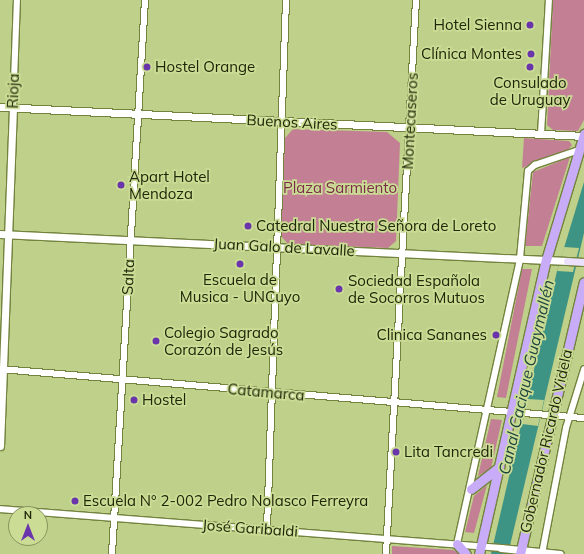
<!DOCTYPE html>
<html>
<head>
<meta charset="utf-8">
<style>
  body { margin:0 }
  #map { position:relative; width:584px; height:554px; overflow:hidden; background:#bed089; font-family:Mulish,sans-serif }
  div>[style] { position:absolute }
  .green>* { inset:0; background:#c38094 }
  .water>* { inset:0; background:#3d9485 }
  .pier>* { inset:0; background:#bed089 }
  .roads { filter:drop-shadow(1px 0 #73833e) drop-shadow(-1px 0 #73833e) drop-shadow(0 1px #73833e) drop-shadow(0 -1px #73833e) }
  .minor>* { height:5.5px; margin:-2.75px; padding:0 2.75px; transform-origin:2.75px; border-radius:2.75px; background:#fff }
  .tertiary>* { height:7px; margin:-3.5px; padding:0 3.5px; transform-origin:3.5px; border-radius:3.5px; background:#fff }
  .secondary>* { height:7px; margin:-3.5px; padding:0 3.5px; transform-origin:3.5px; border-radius:3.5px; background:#ebe0fd }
  .trunk>* { height:9px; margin:-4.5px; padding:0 4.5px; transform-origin:4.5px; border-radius:4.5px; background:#c8acf8 }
  .dots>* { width:11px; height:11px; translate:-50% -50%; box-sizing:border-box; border:2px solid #cbdd95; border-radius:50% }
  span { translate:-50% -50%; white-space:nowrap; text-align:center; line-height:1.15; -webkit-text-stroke:3.5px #cbdd95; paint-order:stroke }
  .poi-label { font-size:15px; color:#202709 }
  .right { translate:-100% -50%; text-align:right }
  .left { translate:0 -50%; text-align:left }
  .street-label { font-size:15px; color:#202709 }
  .park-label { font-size:15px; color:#7b2a48 }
  .water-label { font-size:16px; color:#1e453e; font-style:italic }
  .north { position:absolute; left:8px; top:506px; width:40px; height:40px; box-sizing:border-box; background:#cbdd95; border:1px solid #87945d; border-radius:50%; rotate:0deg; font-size:11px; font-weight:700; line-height:16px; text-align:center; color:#202709 }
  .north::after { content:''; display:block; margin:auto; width:14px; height:18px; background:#6a35ab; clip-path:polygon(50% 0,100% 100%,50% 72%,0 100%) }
</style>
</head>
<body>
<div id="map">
  <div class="green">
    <i style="clip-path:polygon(553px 0,584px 0,584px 120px,578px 131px,553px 130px,547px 125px)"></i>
    <i style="clip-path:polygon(293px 129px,387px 132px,400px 143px,396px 241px,388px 248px,288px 244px,281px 236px,285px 138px)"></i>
    <i style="clip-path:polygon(524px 138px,569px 141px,572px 145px,567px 151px,522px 168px)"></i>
    <i style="clip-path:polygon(570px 157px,542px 246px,525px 246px,533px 172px)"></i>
    <i style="clip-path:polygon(522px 269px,532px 269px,506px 398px,497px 397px)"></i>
    <i style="clip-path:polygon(491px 419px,502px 420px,491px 468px,478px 476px)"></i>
    <i style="clip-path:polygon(487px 485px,474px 533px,465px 532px,474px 496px)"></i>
    <i style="clip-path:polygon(392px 546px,453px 550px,461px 554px,392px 554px)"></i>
  </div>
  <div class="water">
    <i style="clip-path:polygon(584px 182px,584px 233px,508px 554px,491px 554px,557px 271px)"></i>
  </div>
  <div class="pier">
    <i style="clip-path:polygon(564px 247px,579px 248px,573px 272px,557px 271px)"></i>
    <i style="clip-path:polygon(528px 399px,544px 400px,538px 426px,522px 424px)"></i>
  </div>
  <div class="roads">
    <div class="minor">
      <i style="left:13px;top:108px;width:108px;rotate:-87.9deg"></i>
      <i style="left:541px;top:134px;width:134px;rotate:-86.6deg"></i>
      <i style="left:0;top:369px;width:586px;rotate:4.8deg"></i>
      <i style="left:0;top:509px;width:503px;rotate:4.45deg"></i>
      <i style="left:267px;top:529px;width:529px;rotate:-87.94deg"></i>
      <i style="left:457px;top:544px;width:292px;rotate:-77.5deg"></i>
      <i style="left:520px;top:259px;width:88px;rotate:-84.8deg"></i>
      <i style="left:528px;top:171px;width:9px;rotate:-41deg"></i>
      <i style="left:535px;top:165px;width:46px;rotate:-18.8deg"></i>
      <i style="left:112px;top:554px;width:555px;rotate:-86.59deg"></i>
      <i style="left:386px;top:554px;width:555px;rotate:-86.9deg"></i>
      <i style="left:542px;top:554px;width:128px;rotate:-79.2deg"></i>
      <i style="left:566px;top:428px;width:61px;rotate:-72.8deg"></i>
    </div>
    <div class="tertiary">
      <i style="left:0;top:107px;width:585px;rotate:2.84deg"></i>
      <i style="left:0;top:234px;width:568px;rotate:2.73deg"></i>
      <i style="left:0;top:446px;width:338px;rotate:-87.8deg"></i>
      <i style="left:501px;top:548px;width:59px;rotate:5.8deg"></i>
    </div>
    <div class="secondary">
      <i style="left:567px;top:261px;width:17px;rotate:3deg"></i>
    </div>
    <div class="trunk">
      <i style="left:471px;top:489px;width:36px;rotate:-38deg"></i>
      <i style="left:457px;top:544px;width:13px;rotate:48deg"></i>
      <i style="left:479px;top:554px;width:302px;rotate:-77.2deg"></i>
      <i style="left:546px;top:260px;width:132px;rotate:-73.2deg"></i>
      <i style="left:520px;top:554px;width:279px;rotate:-76.8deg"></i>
    </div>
  </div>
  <div class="dots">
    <i style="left:530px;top:25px;background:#6a35ab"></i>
    <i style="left:531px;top:54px;background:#6a35ab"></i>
    <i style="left:147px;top:67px;background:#6a35ab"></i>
    <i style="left:530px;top:67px;background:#6a35ab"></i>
    <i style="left:121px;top:185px;background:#6a35ab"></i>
    <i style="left:248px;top:226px;background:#6a35ab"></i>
    <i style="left:240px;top:264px;background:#6a35ab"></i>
    <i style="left:339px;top:289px;background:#6a35ab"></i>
    <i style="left:496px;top:335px;background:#6a35ab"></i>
    <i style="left:156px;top:341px;background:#6a35ab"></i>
    <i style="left:134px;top:400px;background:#6a35ab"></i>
    <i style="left:396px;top:452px;background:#6a35ab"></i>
    <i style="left:75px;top:501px;background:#6a35ab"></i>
  </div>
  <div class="poi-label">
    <span class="right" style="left:522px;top:25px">Hotel Sienna</span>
    <span class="right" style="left:522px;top:54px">Clínica Montes</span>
    <span class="left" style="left:155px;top:67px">Hostel Orange</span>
    <span style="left:530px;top:91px">Consulado<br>de Uruguay</span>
    <span class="left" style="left:129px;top:185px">Apart Hotel<br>Mendoza</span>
    <span class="left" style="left:256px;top:226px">Catedral Nuestra Señora de Loreto</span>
    <span style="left:240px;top:288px">Escuela de<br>Musica - UNCuyo</span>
    <span class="left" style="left:348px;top:289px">Sociedad Española<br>de Socorros Mutuos</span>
    <span class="left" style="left:164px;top:341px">Colegio Sagrado<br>Corazón de Jesús</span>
    <span class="right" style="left:487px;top:335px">Clinica Sananes</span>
    <span class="left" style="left:142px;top:400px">Hostel</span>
    <span class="left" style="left:404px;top:452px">Lita Tancredi</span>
    <span class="left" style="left:83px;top:501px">Escuela N° 2-002 Pedro Nolasco Ferreyra</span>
  </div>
  <div class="street-label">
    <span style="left:13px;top:91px;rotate:-88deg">Rioja</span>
    <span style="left:410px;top:121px;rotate:-87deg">Montecaseros</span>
    <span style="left:292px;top:122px;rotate:3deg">Buenos Aires</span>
    <span style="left:284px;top:247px;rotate:3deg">Juan Galo de Lavalle</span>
    <span style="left:128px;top:277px;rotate:-87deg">Salta</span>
    <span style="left:266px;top:392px;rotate:5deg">Catamarca</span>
    <span style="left:546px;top:441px;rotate:-77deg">Gobernador Ricardo Videla</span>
    <span style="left:250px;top:528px;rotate:4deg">José Garibaldi</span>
  </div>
  <div class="park-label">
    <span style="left:340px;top:188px">Plaza Sarmiento</span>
  </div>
  <div class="water-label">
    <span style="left:526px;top:377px;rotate:-77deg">Canal Cacique Guaymallén</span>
  </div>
  <div class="north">N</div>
</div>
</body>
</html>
